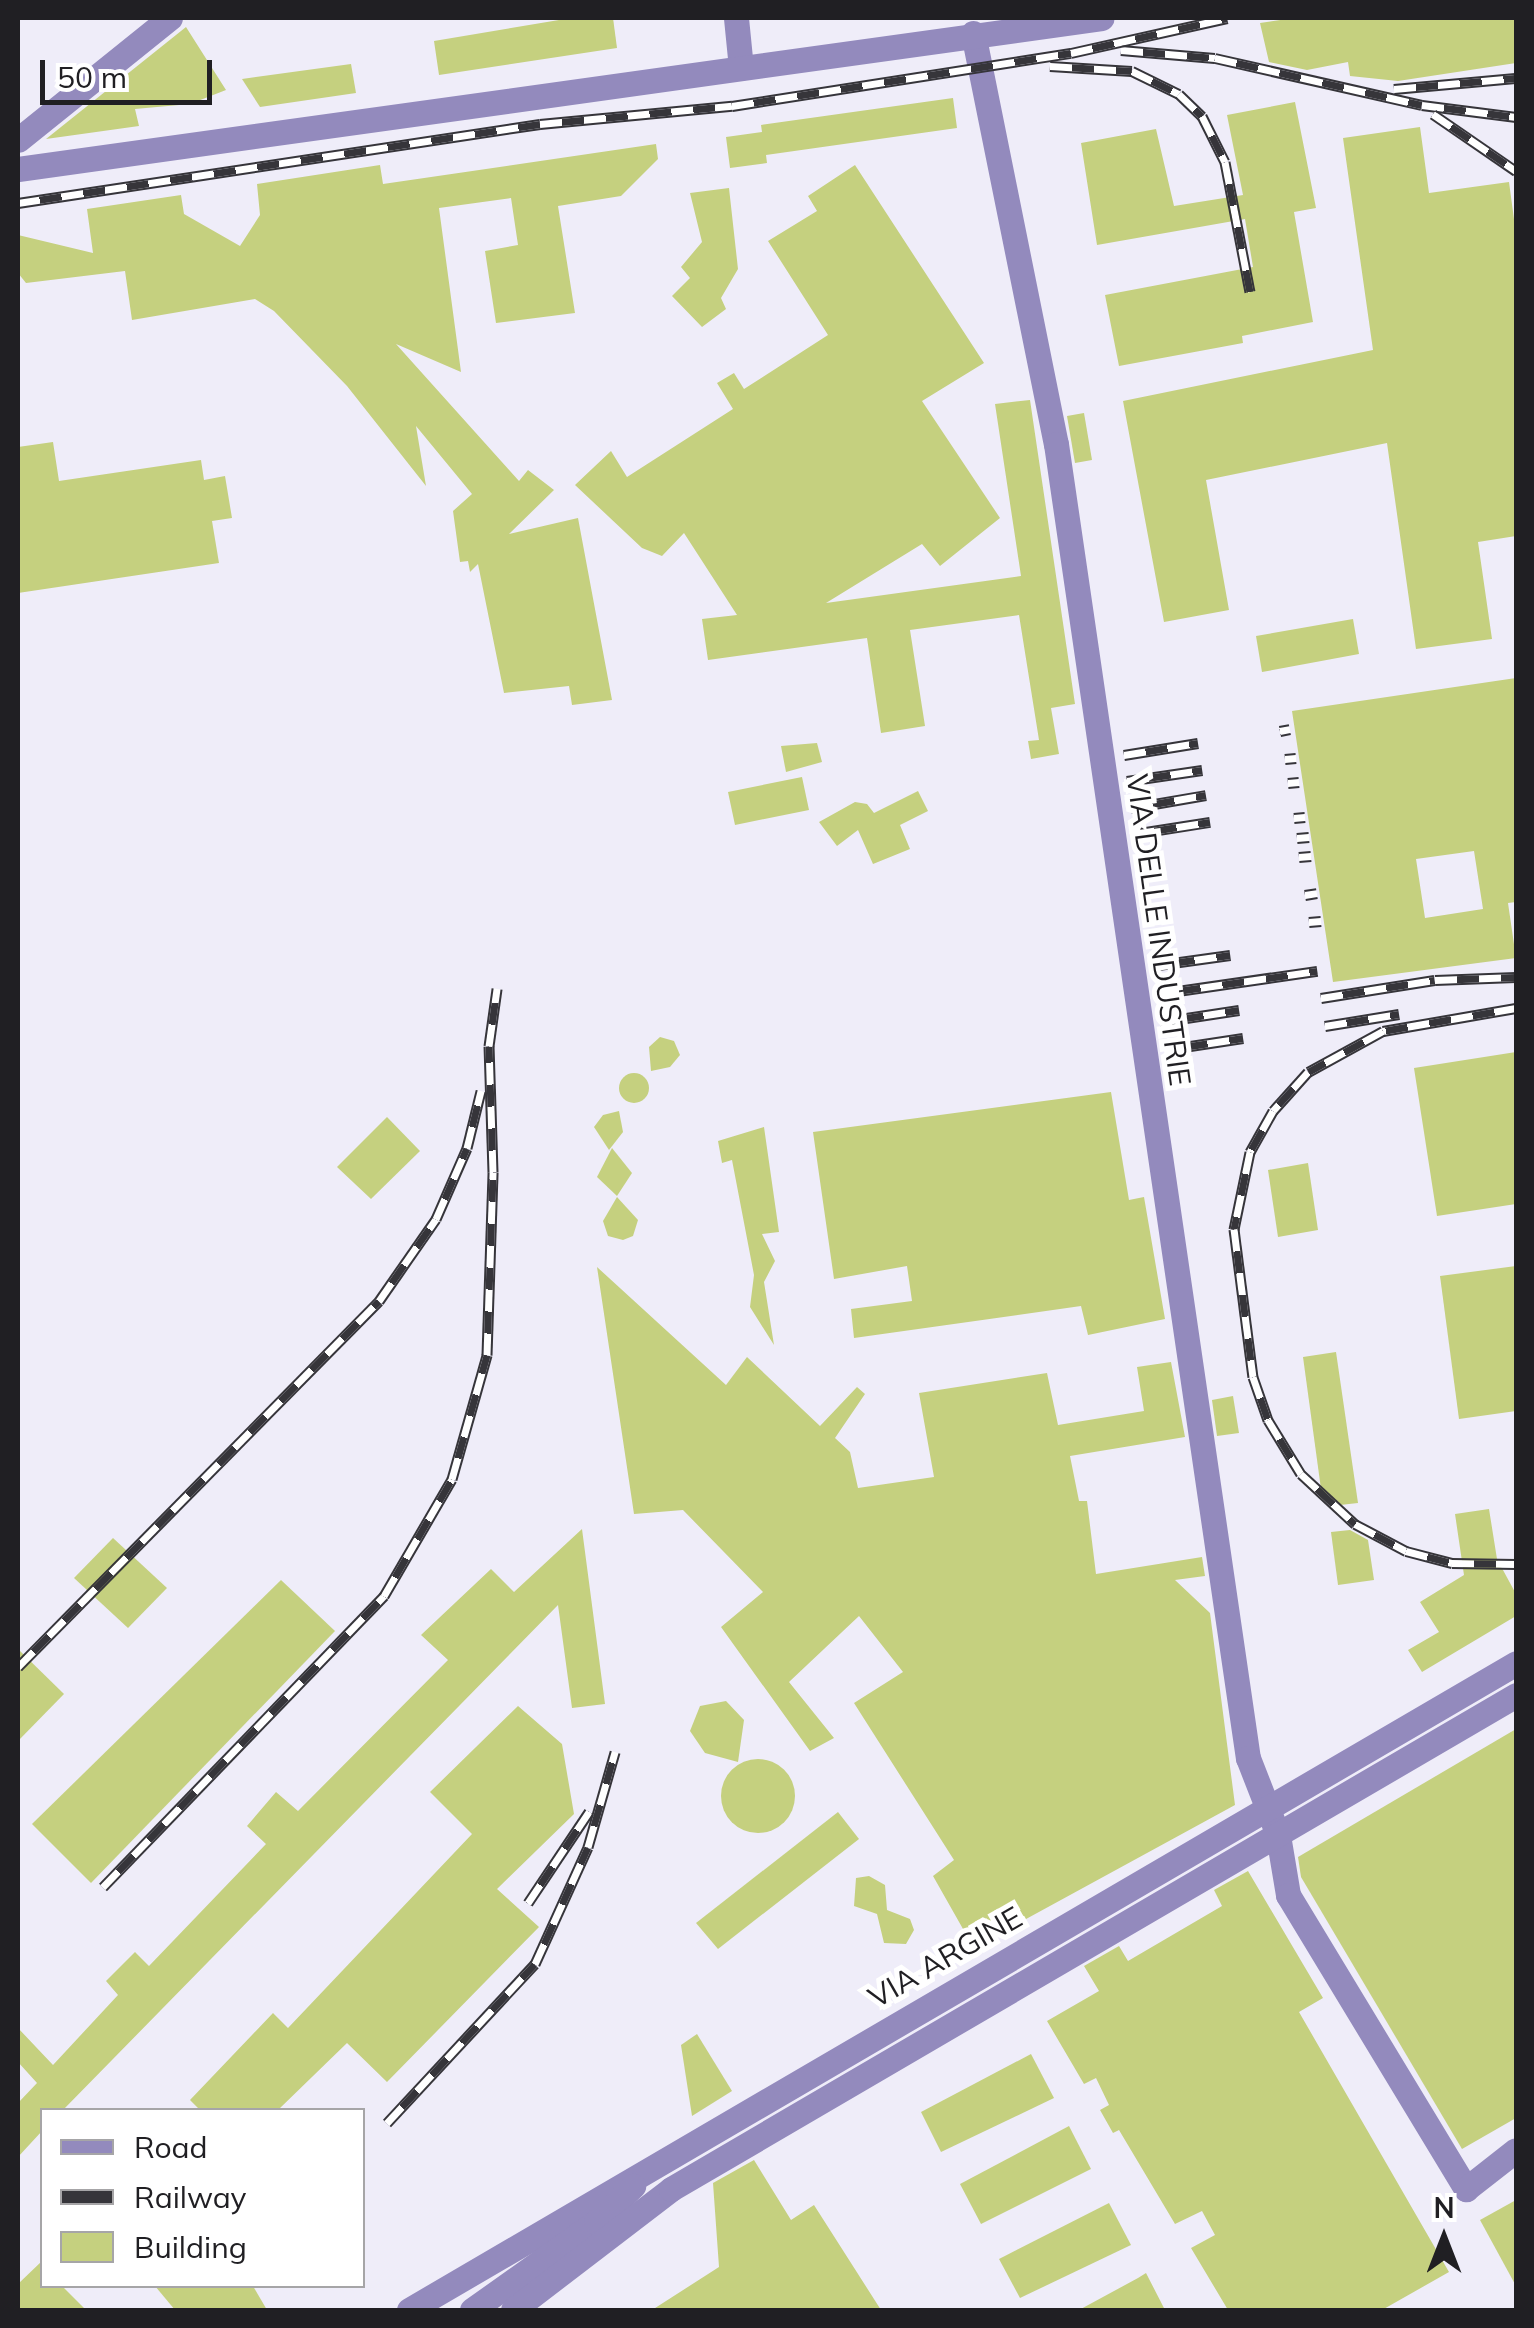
<!DOCTYPE html>
<html>
<head>
<meta charset="utf-8">
<style>
  body { margin:0 }
  #map { position:relative; width:1534px; height:2328px; overflow:hidden; background:#efedf9; font-family:Mulish,sans-serif }
  div>[style] { position:absolute }
  .building>* { inset:0; background:#c5d07f }
  .round { border-radius:50% }
  .minor>* { height:25px; margin:-12.5px; padding:0 12.5px; transform-origin:12.5px; border-radius:12.5px; background:#938abd }
  .rail>* { height:11px; margin-top:-5.5px; transform-origin:0; background:repeating-linear-gradient(90deg,#fff 0 22px,#36353a 0 44px); box-sizing:border-box; border-block:2px solid #36353a }
  span { translate:-50% -50%; white-space:nowrap; text-align:center; line-height:1.15; -webkit-text-stroke:10px #fff; paint-order:stroke }
  .street-label { font-size:30px; color:#201f23 }
  .frame { position:absolute; inset:0; border:20px solid #201f23; pointer-events:none }
  .legend { position:absolute; left:40px; top:2108px; width:325px; height:180px; box-sizing:border-box; background:#fff; border:2px solid #a6a5a7; margin:0; padding:12px 18px; list-style:none; font-size:30px; color:#201f23 }
  .legend li { display:flex; align-items:center; gap:20px; height:50px }
  .legend b { width:50px; border:2px solid #a6a5a7 }
  .north { position:absolute; left:1394px; top:2188px; width:100px; height:100px; -webkit-text-stroke:8px #fff; paint-order:stroke; rotate:0deg; font-size:28px; font-weight:700; line-height:40px; text-align:center; color:#201f23 }
  .north::after { content:''; display:block; margin:auto; width:35px; height:45px; background:#201f23; clip-path:polygon(50% 0,100% 100%,50% 72%,0 100%) }
  .scale { position:absolute; left:40px; top:60px; width:172px; height:45px; box-sizing:border-box; border:5px solid #201f23; border-top:0; padding-left:12px; font-size:30px; line-height:35px; white-space:nowrap; color:#201f23; -webkit-text-stroke:8px #fff; paint-order:stroke }
</style>
</head>
<body>
<div id="map">
  <div class="building">
    <i style="clip-path:polygon(571px 18px,613px 18px,617px 48px,439px 75px,434px 41px)"></i>
    <i style="clip-path:polygon(1294px 18px,1516px 18px,1516px 63px,1398px 81px,1350px 76px,1348px 62px,1307px 70px,1269px 62px,1260px 23px)"></i>
    <i style="clip-path:polygon(186px 27px,226px 90px,190px 104px,135px 109px,139px 126px,46px 139px)"></i>
    <i style="clip-path:polygon(351px 64px,356px 93px,260px 107px,242px 79px)"></i>
    <i style="clip-path:polygon(953px 98px,957px 128px,766px 155px,767px 163px,730px 168px,726px 137px,762px 132px,761px 125px)"></i>
    <i style="clip-path:polygon(1295px 102px,1316px 208px,1294px 212px,1313px 322px,1242px 336px,1243px 343px,1119px 366px,1105px 295px,1253px 267px,1245px 219px,1097px 245px,1081px 143px,1156px 129px,1174px 206px,1243px 195px,1227px 115px)"></i>
    <i style="clip-path:polygon(1420px 127px,1429px 193px,1509px 182px,1516px 234px,1516px 536px,1478px 542px,1492px 639px,1416px 649px,1387px 443px,1206px 480px,1229px 610px,1164px 622px,1123px 401px,1373px 350px,1343px 138px)"></i>
    <i style="clip-path:polygon(656px 144px,658px 159px,621px 196px,558px 206px,575px 313px,496px 323px,485px 251px,518px 245px,511px 198px,439px 208px,461px 372px,396px 344px,519px 481px,528px 470px,554px 490px,509px 534px,578px 518px,612px 700px,572px 705px,569px 686px,504px 693px,478px 564px,470px 572px,468px 561px,460px 562px,453px 511px,472px 494px,416px 426px,426px 486px,347px 386px,274px 311px,255px 299px,132px 320px,125px 271px,26px 283px,18px 273px,18px 235px,93px 253px,87px 209px,181px 195px,184px 214px,240px 246px,260px 215px,257px 184px,380px 165px,383px 184px)"></i>
    <i style="clip-path:polygon(855px 165px,984px 363px,922px 401px,1000px 518px,940px 566px,922px 544px,826px 603px,1021px 576px,995px 404px,1030px 400px,1075px 704px,1051px 708px,1059px 754px,1031px 759px,1028px 741px,1039px 740px,1019px 615px,910px 630px,925px 726px,881px 733px,867px 638px,708px 660px,702px 619px,737px 615px,684px 533px,662px 556px,642px 548px,575px 485px,611px 451px,627px 477px,733px 409px,717px 383px,734px 373px,744px 389px,828px 335px,768px 241px,817px 211px,808px 196px)"></i>
    <i style="clip-path:polygon(729px 188px,738px 269px,721px 298px,726px 309px,702px 327px,672px 296px,690px 278px,681px 267px,702px 242px,690px 193px)"></i>
    <i style="clip-path:polygon(1084px 413px,1092px 460px,1075px 463px,1067px 416px)"></i>
    <i style="clip-path:polygon(53px 442px,59px 481px,201px 460px,204px 480px,225px 476px,232px 518px,212px 521px,219px 563px,18px 593px,18px 447px)"></i>
    <i style="clip-path:polygon(1353px 619px,1359px 654px,1262px 672px,1256px 636px)"></i>
    <i style="clip-path:polygon(evenodd,1516px 678px,1516px 902px,1508px 903px,1516px 958px,1333px 982px,1292px 711px,1516px 678px,1474px 851px,1483px 909px,1425px 918px,1416px 859px,1474px 851px)"></i>
    <i style="clip-path:polygon(817px 743px,822px 762px,786px 772px,781px 746px)"></i>
    <i style="clip-path:polygon(802px 777px,809px 810px,735px 825px,728px 792px)"></i>
    <i style="clip-path:polygon(918px 791px,928px 811px,900px 825px,910px 849px,873px 864px,858px 830px,837px 846px,819px 822px,855px 802px,867px 804px,874px 813px)"></i>
    <i style="clip-path:polygon(660px 1037px,674px 1041px,680px 1055px,670px 1067px,651px 1071px,649px 1047px)"></i>
    <i style="clip-path:polygon(1516px 1052px,1516px 1204px,1437px 1216px,1414px 1068px)"></i>
    <i class="round" style="left:619px;top:1073px;width:30px;height:30px"></i>
    <i style="clip-path:polygon(1111px 1092px,1129px 1200px,1144px 1197px,1165px 1319px,1088px 1335px,1081px 1306px,854px 1338px,851px 1309px,912px 1301px,907px 1266px,834px 1279px,813px 1132px)"></i>
    <i style="clip-path:polygon(619px 1111px,623px 1132px,609px 1150px,594px 1127px,603px 1115px)"></i>
    <i style="clip-path:polygon(387px 1117px,420px 1151px,371px 1199px,337px 1167px)"></i>
    <i style="clip-path:polygon(764px 1127px,779px 1232px,762px 1234px,775px 1261px,764px 1282px,774px 1345px,750px 1307px,754px 1275px,732px 1160px,722px 1163px,718px 1141px)"></i>
    <i style="clip-path:polygon(612px 1148px,632px 1173px,617px 1196px,597px 1177px)"></i>
    <i style="clip-path:polygon(1308px 1163px,1318px 1230px,1278px 1237px,1268px 1170px)"></i>
    <i style="clip-path:polygon(617px 1197px,638px 1220px,633px 1236px,623px 1240px,608px 1236px,603px 1221px)"></i>
    <i style="clip-path:polygon(1516px 1266px,1516px 1411px,1459px 1419px,1440px 1276px)"></i>
    <i style="clip-path:polygon(597px 1267px,726px 1385px,747px 1357px,820px 1426px,857px 1387px,865px 1394px,835px 1438px,850px 1452px,858px 1488px,934px 1477px,919px 1393px,1047px 1373px,1058px 1425px,1144px 1411px,1137px 1367px,1171px 1362px,1185px 1437px,1070px 1456px,1079px 1501px,1087px 1501px,1096px 1574px,1202px 1557px,1205px 1576px,1175px 1580px,1210px 1613px,1235px 1805px,986px 1941px,967px 1936px,933px 1876px,954px 1860px,854px 1703px,903px 1672px,859px 1616px,789px 1682px,834px 1738px,810px 1751px,721px 1627px,763px 1592px,683px 1510px,634px 1514px)"></i>
    <i style="clip-path:polygon(1336px 1352px,1358px 1503px,1340px 1505px,1321px 1489px,1303px 1357px)"></i>
    <i style="clip-path:polygon(1233px 1396px,1239px 1433px,1217px 1436px,1212px 1400px)"></i>
    <i style="clip-path:polygon(1489px 1509px,1497px 1559px,1516px 1594px,1516px 1616px,1422px 1672px,1408px 1650px,1439px 1632px,1420px 1602px,1464px 1575px,1455px 1514px)"></i>
    <i style="clip-path:polygon(582px 1529px,605px 1704px,572px 1708px,558px 1605px,63px 2110px,42px 2110px,42px 2131px,18px 2157px,18px 2103px,37px 2083px,18px 2062px,18px 2028px,53px 2065px,118px 1995px,106px 1981px,135px 1952px,149px 1966px,266px 1844px,247px 1826px,276px 1792px,298px 1811px,448px 1660px,421px 1635px,491px 1569px,514px 1592px)"></i>
    <i style="clip-path:polygon(1350px 1530px,1368px 1540px,1374px 1580px,1338px 1585px,1331px 1532px)"></i>
    <i style="clip-path:polygon(113px 1538px,167px 1588px,128px 1628px,74px 1578px)"></i>
    <i style="clip-path:polygon(281px 1580px,335px 1631px,91px 1883px,32px 1824px)"></i>
    <i style="clip-path:polygon(18px 1649px,64px 1694px,18px 1741px)"></i>
    <i style="clip-path:polygon(726px 1701px,744px 1720px,738px 1762px,705px 1753px,690px 1731px,700px 1706px)"></i>
    <i style="clip-path:polygon(518px 1706px,562px 1744px,574px 1814px,497px 1889px,539px 1927px,387px 2082px,347px 2043px,278px 2110px,200px 2110px,190px 2100px,273px 2013px,288px 2028px,472px 1834px,430px 1792px)"></i>
    <i style="clip-path:polygon(1516px 1729px,1516px 2118px,1462px 2149px,1301px 1877px,1298px 1857px)"></i>
    <i class="round" style="left:721px;top:1759px;width:74px;height:74px"></i>
    <i style="clip-path:polygon(838px 1812px,859px 1839px,718px 1949px,696px 1923px)"></i>
    <i style="clip-path:polygon(1248px 1871px,1323px 1998px,1299px 2012px,1449px 2272px,1382px 2310px,1228px 2310px,1191px 2248px,1215px 2235px,1202px 2211px,1175px 2224px,1119px 2130px,1113px 2133px,1100px 2110px,1109px 2105px,1096px 2078px,1084px 2084px,1047px 2021px,1099px 1991px,1084px 1966px,1119px 1946px,1128px 1961px,1222px 1906px,1214px 1890px)"></i>
    <i style="clip-path:polygon(869px 1876px,885px 1885px,887px 1910px,910px 1919px,914px 1930px,906px 1944px,884px 1943px,877px 1914px,854px 1906px,856px 1878px)"></i>
    <i style="clip-path:polygon(697px 2034px,732px 2091px,692px 2116px,681px 2045px)"></i>
    <i style="clip-path:polygon(1031px 2054px,1054px 2098px,941px 2152px,921px 2112px)"></i>
    <i style="clip-path:polygon(1069px 2126px,1091px 2169px,981px 2224px,960px 2184px)"></i>
    <i style="clip-path:polygon(754px 2160px,791px 2220px,814px 2205px,881px 2310px,652px 2310px,719px 2267px,713px 2183px)"></i>
    <i style="clip-path:polygon(1516px 2200px,1516px 2286px,1480px 2220px)"></i>
    <i style="clip-path:polygon(1109px 2203px,1131px 2245px,1020px 2298px,999px 2259px)"></i>
    <i style="clip-path:polygon(42px 2261px,42px 2286px,62px 2286px,86px 2310px,18px 2310px,18px 2284px)"></i>
    <i style="clip-path:polygon(1146px 2273px,1165px 2310px,1079px 2310px,1138px 2278px)"></i>
    <i style="clip-path:polygon(155px 2286px,253px 2286px,267px 2310px,175px 2310px)"></i>
  </div>
  <div class="minor">
    <i style="left:736px;top:18px;width:50px;rotate:84.3deg"></i>
    <i style="left:973px;top:33px;width:419px;rotate:78.6deg"></i>
    <i style="left:1056px;top:444px;width:1328px;rotate:81.69deg"></i>
    <i style="left:1248px;top:1758px;width:83px;rotate:68.7deg"></i>
    <i style="left:1278px;top:1835px;width:61px;rotate:80.5deg"></i>
    <i style="left:1288px;top:1895px;width:344px;rotate:58.8deg"></i>
    <i style="left:1466px;top:2189px;width:63px;rotate:-38deg"></i>
    <i style="left:18px;top:140px;width:195px;rotate:-38.8deg"></i>
    <i style="left:18px;top:169px;width:1094px;rotate:-7.93deg"></i>
    <i style="left:409px;top:2310px;width:1282px;rotate:-30.3deg"></i>
    <i style="left:472px;top:2310px;width:152px;rotate:-35.4deg"></i>
    <i style="left:596px;top:2222px;width:52px;rotate:-44.2deg"></i>
    <i style="left:513px;top:2310px;width:199px;rotate:-37.4deg"></i>
    <i style="left:671px;top:2189px;width:979px;rotate:-30.31deg"></i>
  </div>
  <div class="rail">
    <i style="left:1121px;top:50px;width:94px;rotate:4.9deg"></i>
    <i style="left:1215px;top:58px;width:212px;rotate:12.8deg"></i>
    <i style="left:1422px;top:105px;width:95px;rotate:7.3deg"></i>
    <i style="left:1050px;top:66px;width:82px;rotate:3.5deg"></i>
    <i style="left:1132px;top:71px;width:52px;rotate:26.1deg"></i>
    <i style="left:1179px;top:94px;width:32px;rotate:44deg"></i>
    <i style="left:1202px;top:116px;width:51px;rotate:63.4deg"></i>
    <i style="left:1225px;top:162px;width:132px;rotate:79.1deg"></i>
    <i style="left:1394px;top:89px;width:122px;rotate:-5.2deg"></i>
    <i style="left:1433px;top:114px;width:101px;rotate:34.5deg"></i>
    <i style="left:18px;top:203px;width:528px;rotate:-8.61deg"></i>
    <i style="left:540px;top:124px;width:193px;rotate:-5.4deg"></i>
    <i style="left:732px;top:106px;width:343px;rotate:-8.9deg"></i>
    <i style="left:1071px;top:53px;width:160px;rotate:-12.6deg"></i>
    <i style="left:1280px;top:731px;width:10px;rotate:-11deg"></i>
    <i style="left:1124px;top:755px;width:75px;rotate:-9.2deg"></i>
    <i style="left:1285px;top:759px;width:11px;rotate:-5deg"></i>
    <i style="left:1127px;top:781px;width:76px;rotate:-8.3deg"></i>
    <i style="left:1288px;top:783px;width:11px;rotate:-5deg"></i>
    <i style="left:1131px;top:808px;width:76px;rotate:-9.8deg"></i>
    <i style="left:1294px;top:818px;width:11px;rotate:-5deg"></i>
    <i style="left:1133px;top:834px;width:78px;rotate:-8.9deg"></i>
    <i style="left:1297px;top:838px;width:12px;rotate:-5deg"></i>
    <i style="left:1299px;top:857px;width:12px;rotate:-5deg"></i>
    <i style="left:1305px;top:895px;width:12px;rotate:-9deg"></i>
    <i style="left:1515px;top:912px;width:1px"></i>
    <i style="left:1309px;top:922px;width:12px;rotate:-5deg"></i>
    <i style="left:1151px;top:966px;width:80px;rotate:-7.9deg"></i>
    <i style="left:1157px;top:994px;width:162px;rotate:-8.2deg"></i>
    <i style="left:1321px;top:998px;width:115px;rotate:-9deg"></i>
    <i style="left:1435px;top:980px;width:81px;rotate:-2.1deg"></i>
    <i style="left:1516px;top:1008px;width:135px;rotate:170.2deg"></i>
    <i style="left:1383px;top:1031px;width:85px;rotate:151.3deg"></i>
    <i style="left:1308px;top:1072px;width:52px;rotate:131.9deg"></i>
    <i style="left:1273px;top:1111px;width:47px;rotate:119.3deg"></i>
    <i style="left:1250px;top:1152px;width:79px;rotate:101.7deg"></i>
    <i style="left:1234px;top:1229px;width:149px;rotate:82.7deg"></i>
    <i style="left:1253px;top:1377px;width:46px;rotate:70.8deg"></i>
    <i style="left:1268px;top:1420px;width:63px;rotate:58.6deg"></i>
    <i style="left:1301px;top:1474px;width:74px;rotate:42.8deg"></i>
    <i style="left:1355px;top:1524px;width:58px;rotate:27.9deg"></i>
    <i style="left:1406px;top:1551px;width:48px;rotate:14.6deg"></i>
    <i style="left:1452px;top:1563px;width:64px;rotate:0.9deg"></i>
    <i style="left:1160px;top:1022px;width:80px;rotate:-8.6deg"></i>
    <i style="left:1325px;top:1026px;width:75px;rotate:-9.2deg"></i>
    <i style="left:1164px;top:1050px;width:80px;rotate:-8.6deg"></i>
    <i style="left:18px;top:1667px;width:514px;rotate:-45.39deg"></i>
    <i style="left:379px;top:1301px;width:100px;rotate:-55.2deg"></i>
    <i style="left:436px;top:1219px;width:77px;rotate:-66.4deg"></i>
    <i style="left:467px;top:1148px;width:59px;rotate:-76.2deg"></i>
    <i style="left:103px;top:1887px;width:405px;rotate:-46deg"></i>
    <i style="left:384px;top:1596px;width:135px;rotate:-59.8deg"></i>
    <i style="left:452px;top:1479px;width:129px;rotate:-74.2deg"></i>
    <i style="left:487px;top:1355px;width:183px;rotate:-88.1deg"></i>
    <i style="left:493px;top:1172px;width:126px;rotate:-91.8deg"></i>
    <i style="left:489px;top:1046px;width:58px;rotate:-82deg"></i>
    <i style="left:528px;top:1903px;width:110px;rotate:-56.2deg"></i>
    <i style="left:387px;top:2123px;width:217px;rotate:-47.1deg"></i>
    <i style="left:535px;top:1964px;width:128px;rotate:-65.6deg"></i>
    <i style="left:588px;top:1847px;width:99px;rotate:-74.1deg"></i>
  </div>
  <div class="street-label">
    <span style="left:1159px;top:930px;rotate:82deg">VIA DELLE INDUSTRIE</span>
    <span style="left:945px;top:1957px;rotate:-30deg">VIA ARGINE</span>
  </div>
  <div class="frame"></div>
  <ul class="legend">
  <li><b style="height:12px;background:#938abd"></b>Road</li>
  <li><b style="height:12px;background:#36353a"></b>Railway</li>
  <li><b style="height:28px;background:#c5d07f"></b>Building</li>
  </ul>
  <div class="north">N</div>
  <div class="scale">50 m</div>
</div>
</body>
</html>
